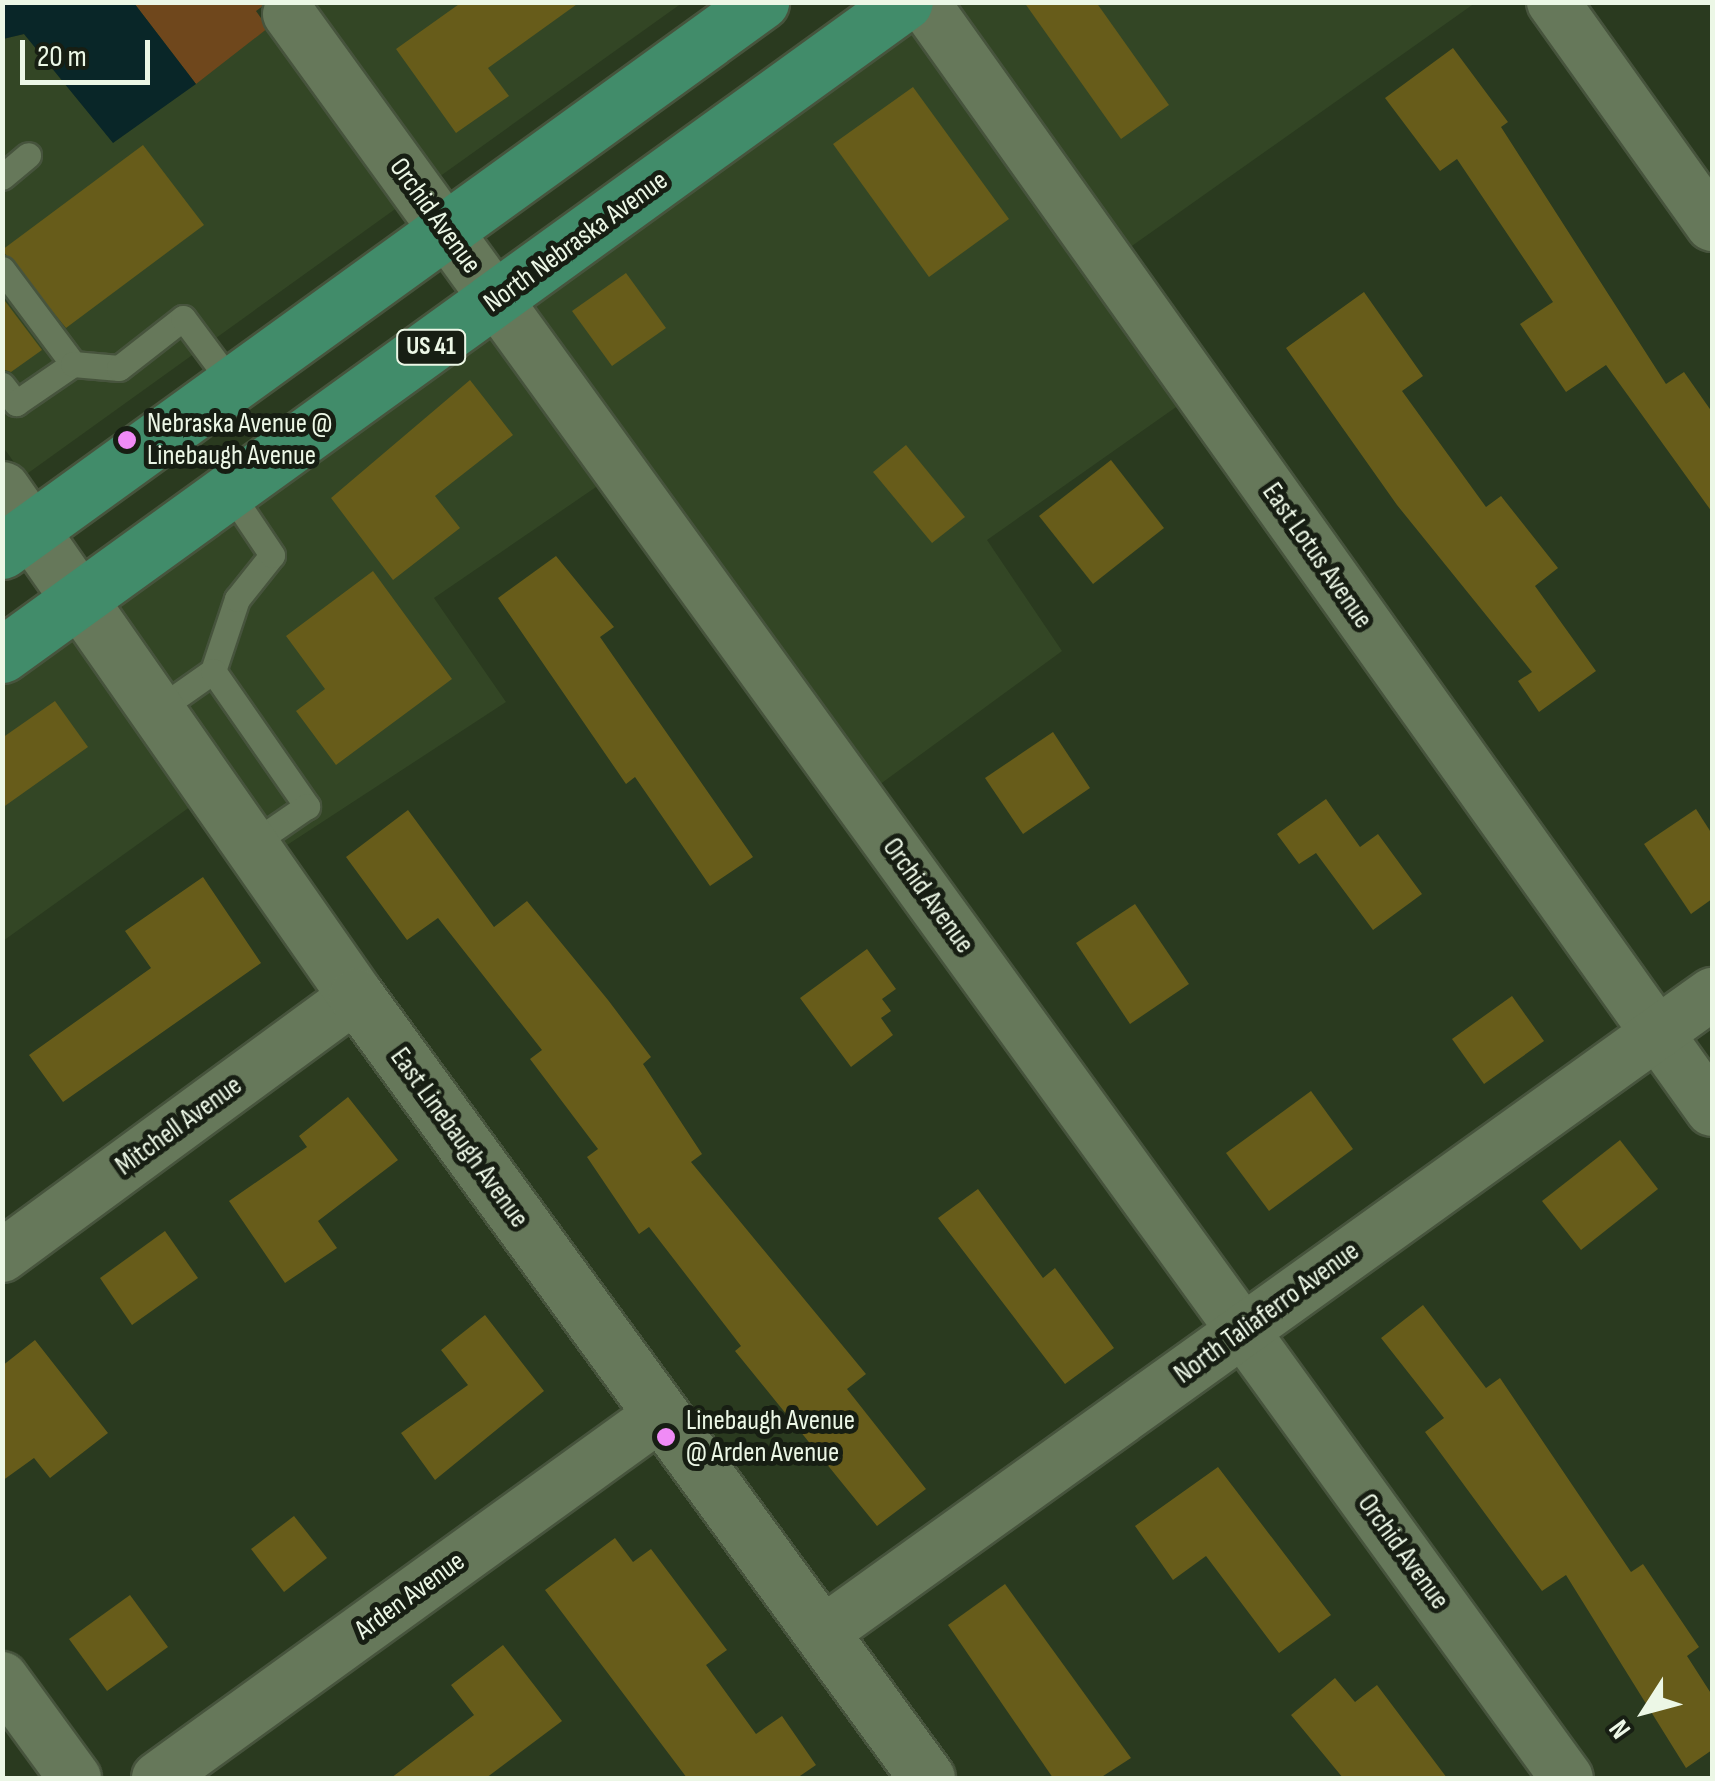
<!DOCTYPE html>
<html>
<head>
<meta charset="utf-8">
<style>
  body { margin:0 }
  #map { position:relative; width:1715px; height:1781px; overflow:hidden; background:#2a3a1f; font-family:"Sofia Sans Condensed",sans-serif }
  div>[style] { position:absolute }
  .built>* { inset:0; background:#334625 }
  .green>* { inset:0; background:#6f471c }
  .water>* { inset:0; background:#092628 }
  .building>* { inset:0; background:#675c1a }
  .roads { filter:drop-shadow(2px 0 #47543d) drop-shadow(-2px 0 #47543d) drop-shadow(0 2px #47543d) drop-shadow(0 -2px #47543d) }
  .service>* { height:25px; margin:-12.5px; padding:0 12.5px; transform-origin:12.5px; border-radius:12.5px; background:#66785a }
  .minor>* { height:52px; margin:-26px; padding:0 26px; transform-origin:26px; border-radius:26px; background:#66785a }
  .tertiary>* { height:55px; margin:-27.5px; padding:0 27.5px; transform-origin:27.5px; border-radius:27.5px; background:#66785a }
  .primary>* { height:55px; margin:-27.5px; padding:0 27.5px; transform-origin:27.5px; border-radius:27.5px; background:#418c6a }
  .dots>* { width:28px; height:28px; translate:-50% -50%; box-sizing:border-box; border:5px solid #171e13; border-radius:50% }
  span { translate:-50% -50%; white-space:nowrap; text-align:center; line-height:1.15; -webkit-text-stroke:10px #171e13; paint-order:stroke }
  .shield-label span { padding:2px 8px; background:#171e13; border:2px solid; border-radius:8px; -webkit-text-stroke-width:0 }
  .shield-label { font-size:25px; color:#ecf7e6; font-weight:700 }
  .street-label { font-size:28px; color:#ecf7e6 }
  .poi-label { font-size:28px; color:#ecf7e6 }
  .left { translate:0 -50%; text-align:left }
  .frame { position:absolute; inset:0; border:5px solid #ecf7e6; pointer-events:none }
  .north { position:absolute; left:1595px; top:1661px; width:100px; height:100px; -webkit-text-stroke:8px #171e13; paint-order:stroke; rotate:234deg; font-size:28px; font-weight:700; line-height:40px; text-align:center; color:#ecf7e6 }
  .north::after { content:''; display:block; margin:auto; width:35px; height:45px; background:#ecf7e6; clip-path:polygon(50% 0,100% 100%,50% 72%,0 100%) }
  .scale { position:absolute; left:20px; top:40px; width:130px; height:45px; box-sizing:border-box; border:5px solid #ecf7e6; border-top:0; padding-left:12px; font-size:30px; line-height:35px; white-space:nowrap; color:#ecf7e6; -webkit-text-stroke:8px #171e13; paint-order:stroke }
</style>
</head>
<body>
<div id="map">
  <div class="built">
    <i style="clip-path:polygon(312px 3px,682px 3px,439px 177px)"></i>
    <i style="clip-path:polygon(954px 3px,1475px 3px,1129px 248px)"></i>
    <i style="clip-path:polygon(910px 27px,1179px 405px,987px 540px,1062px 651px,879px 785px,529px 303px)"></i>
    <i style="clip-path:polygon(268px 28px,398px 207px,24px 476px,3px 447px,3px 39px,24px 34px,113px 142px)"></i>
    <i style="clip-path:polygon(488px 332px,599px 485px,434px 598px,506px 702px,284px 847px,116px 601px)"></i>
    <i style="clip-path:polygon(75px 630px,194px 804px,3px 941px,2px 683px)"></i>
  </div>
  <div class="green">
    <i style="clip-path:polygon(134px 3px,267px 3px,256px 11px,268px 28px,196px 84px)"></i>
  </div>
  <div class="water">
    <i style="clip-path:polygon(3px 2px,134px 3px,196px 84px,113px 143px,24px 34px,3px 39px)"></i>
  </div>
  <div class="building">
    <i style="clip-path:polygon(462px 2px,580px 2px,488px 68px,509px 96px,456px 133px,396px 49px)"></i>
    <i style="clip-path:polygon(1024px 2px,1096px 2px,1169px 105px,1121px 139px)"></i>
    <i style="clip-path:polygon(1453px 48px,1508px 122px,1501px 127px,1666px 384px,1684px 372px,1712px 412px,1712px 512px,1606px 365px,1566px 392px,1520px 324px,1553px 302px,1457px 159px,1440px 171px,1385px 98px)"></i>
    <i style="clip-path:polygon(913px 87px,1009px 219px,929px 277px,833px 144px)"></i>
    <i style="clip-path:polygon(143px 145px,204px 225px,66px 328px,2px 250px)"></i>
    <i style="clip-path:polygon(626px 273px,666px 328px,612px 366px,572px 311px)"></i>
    <i style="clip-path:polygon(1364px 292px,1423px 376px,1402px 391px,1486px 507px,1501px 496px,1558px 568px,1535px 586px,1596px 671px,1539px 712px,1518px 681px,1532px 672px,1397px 505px,1286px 348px)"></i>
    <i style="clip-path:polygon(2px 297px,42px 350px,11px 372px,2px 369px)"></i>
    <i style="clip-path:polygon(470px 380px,513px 435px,435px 496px,460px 528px,393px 580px,331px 498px)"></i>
    <i style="clip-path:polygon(906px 445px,965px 517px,932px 543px,873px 472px)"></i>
    <i style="clip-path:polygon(1111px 460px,1164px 528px,1093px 584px,1039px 516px)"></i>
    <i style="clip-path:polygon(556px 556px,614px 627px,600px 637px,753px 857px,710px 886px,635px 777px,626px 784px,498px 598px)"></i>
    <i style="clip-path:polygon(373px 571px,452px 679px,336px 765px,296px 711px,325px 689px,286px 636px)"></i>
    <i style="clip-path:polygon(55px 701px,88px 747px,2px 808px,2px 738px)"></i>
    <i style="clip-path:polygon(1053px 732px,1090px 788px,1023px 834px,985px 778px)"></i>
    <i style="clip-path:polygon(1326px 799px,1360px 847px,1378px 834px,1422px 894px,1373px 930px,1316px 853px,1299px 864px,1277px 834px)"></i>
    <i style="clip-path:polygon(1696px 809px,1712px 834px,1712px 899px,1691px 914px,1644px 844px)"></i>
    <i style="clip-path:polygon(408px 810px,494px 927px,527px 901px,608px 1000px,651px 1057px,643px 1064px,702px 1154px,691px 1162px,866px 1374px,847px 1389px,926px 1489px,877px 1526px,735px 1351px,741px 1346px,649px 1227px,639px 1234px,587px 1157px,598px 1149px,530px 1059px,542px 1050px,438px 918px,407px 940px,346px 857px)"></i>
    <i style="clip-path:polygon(203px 877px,261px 963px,63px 1102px,29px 1055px,151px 968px,125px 931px)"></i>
    <i style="clip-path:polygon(1135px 904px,1189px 984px,1130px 1024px,1076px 943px)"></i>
    <i style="clip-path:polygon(867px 949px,896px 989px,882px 999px,891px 1011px,881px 1018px,893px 1035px,851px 1067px,800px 998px)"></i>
    <i style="clip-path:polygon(1512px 996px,1544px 1041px,1484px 1084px,1452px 1039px)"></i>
    <i style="clip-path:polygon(1311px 1091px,1353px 1149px,1269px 1211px,1226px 1153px)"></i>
    <i style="clip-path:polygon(348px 1097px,398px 1160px,318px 1221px,337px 1248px,285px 1283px,229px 1201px,307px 1147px,299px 1136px)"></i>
    <i style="clip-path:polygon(1620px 1140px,1658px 1189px,1581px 1250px,1542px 1201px)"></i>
    <i style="clip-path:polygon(978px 1189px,1043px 1278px,1055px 1268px,1114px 1348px,1065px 1384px,938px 1218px)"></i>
    <i style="clip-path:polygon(165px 1231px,198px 1278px,132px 1325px,100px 1278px)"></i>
    <i style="clip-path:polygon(1423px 1305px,1486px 1388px,1500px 1378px,1631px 1572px,1643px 1564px,1699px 1647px,1687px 1656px,1712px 1695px,1712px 1750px,1686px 1768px,1566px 1575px,1542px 1591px,1425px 1432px,1444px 1418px,1381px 1338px)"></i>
    <i style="clip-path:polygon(485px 1315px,544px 1391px,435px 1480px,401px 1433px,468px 1385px,441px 1350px)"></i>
    <i style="clip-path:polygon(35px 1340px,108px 1433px,50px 1478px,34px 1458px,2px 1481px,2px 1366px)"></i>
    <i style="clip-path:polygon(1218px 1467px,1331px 1615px,1279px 1653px,1206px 1556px,1173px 1580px,1135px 1526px)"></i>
    <i style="clip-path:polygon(294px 1516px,327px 1558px,284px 1592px,251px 1549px)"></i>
    <i style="clip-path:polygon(615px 1538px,633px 1562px,651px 1549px,727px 1650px,706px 1665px,756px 1734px,782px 1716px,816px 1765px,797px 1778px,687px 1778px,545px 1590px)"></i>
    <i style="clip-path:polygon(1005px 1584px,1131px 1758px,1100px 1778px,1053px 1778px,948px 1625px)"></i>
    <i style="clip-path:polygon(130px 1595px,168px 1647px,107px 1691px,69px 1639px)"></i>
    <i style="clip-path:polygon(503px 1645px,562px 1721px,486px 1778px,391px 1778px,474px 1715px,451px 1685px)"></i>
    <i style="clip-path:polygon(1335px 1678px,1355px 1702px,1377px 1685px,1447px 1778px,1343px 1778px,1291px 1715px)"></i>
  </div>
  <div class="roads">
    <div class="service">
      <i style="left:2px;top:177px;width:34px;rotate:-40deg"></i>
      <i style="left:2px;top:269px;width:119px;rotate:53.2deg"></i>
      <i style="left:2px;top:385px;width:23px;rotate:52deg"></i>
      <i style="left:16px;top:403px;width:69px;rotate:-34.4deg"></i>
      <i style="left:73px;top:364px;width:46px;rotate:5deg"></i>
      <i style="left:119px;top:368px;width:81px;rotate:-38deg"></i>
      <i style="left:183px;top:318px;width:84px;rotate:53.3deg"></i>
      <i style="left:213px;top:671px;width:76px;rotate:-71.6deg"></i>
      <i style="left:237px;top:599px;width:56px;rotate:-51.5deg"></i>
      <i style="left:272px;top:555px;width:77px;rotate:-123.9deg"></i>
      <i style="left:159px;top:709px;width:66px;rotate:-35.1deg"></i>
      <i style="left:213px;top:671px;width:165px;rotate:55.2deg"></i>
      <i style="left:307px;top:806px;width:67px;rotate:145.4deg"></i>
    </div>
    <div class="minor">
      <i style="left:923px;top:2px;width:1360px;rotate:54.55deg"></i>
      <i style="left:1553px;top:2px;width:274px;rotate:54.5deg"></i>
      <i style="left:289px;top:14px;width:2178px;rotate:54.08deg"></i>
      <i style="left:2px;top:1256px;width:439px;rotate:-36.3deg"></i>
      <i style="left:822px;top:1633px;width:1096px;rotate:-35.68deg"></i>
      <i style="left:2px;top:1678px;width:124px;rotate:53.9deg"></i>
      <i style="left:158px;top:1778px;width:621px;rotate:-35.89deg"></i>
    </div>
    <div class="tertiary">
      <i style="left:2px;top:489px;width:618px;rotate:55.08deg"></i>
      <i style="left:356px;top:996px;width:968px;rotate:53.86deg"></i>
    </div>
    <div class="primary">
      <i style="left:2px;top:551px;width:937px;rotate:-35.88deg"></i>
      <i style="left:2px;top:655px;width:1114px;rotate:-35.87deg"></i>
    </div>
  </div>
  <div class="dots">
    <i style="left:127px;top:440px;background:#f08bf6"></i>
    <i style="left:666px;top:1437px;background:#f08bf6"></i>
  </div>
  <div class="shield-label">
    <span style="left:431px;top:347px">US 41</span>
  </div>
  <div class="street-label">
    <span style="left:435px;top:216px;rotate:54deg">Orchid Avenue</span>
    <span style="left:576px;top:242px;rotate:-36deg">North Nebraska Avenue</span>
    <span style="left:1317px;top:556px;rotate:55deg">East Lotus Avenue</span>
    <span style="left:928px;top:896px;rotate:54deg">Orchid Avenue</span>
    <span style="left:179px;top:1126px;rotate:-36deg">Mitchell Avenue</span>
    <span style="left:459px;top:1138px;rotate:54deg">East Linebaugh Avenue</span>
    <span style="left:1267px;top:1313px;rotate:-36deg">North Taliaferro Avenue</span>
    <span style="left:1403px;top:1552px;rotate:54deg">Orchid Avenue</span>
    <span style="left:410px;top:1596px;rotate:-36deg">Arden Avenue</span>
  </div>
  <div class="poi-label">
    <span class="left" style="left:147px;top:440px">Nebraska Avenue @<br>Linebaugh Avenue</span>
    <span class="left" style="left:686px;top:1437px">Linebaugh Avenue<br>@ Arden Avenue</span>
  </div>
  <div class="frame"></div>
  <div class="north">N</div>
  <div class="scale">20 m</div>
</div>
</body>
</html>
